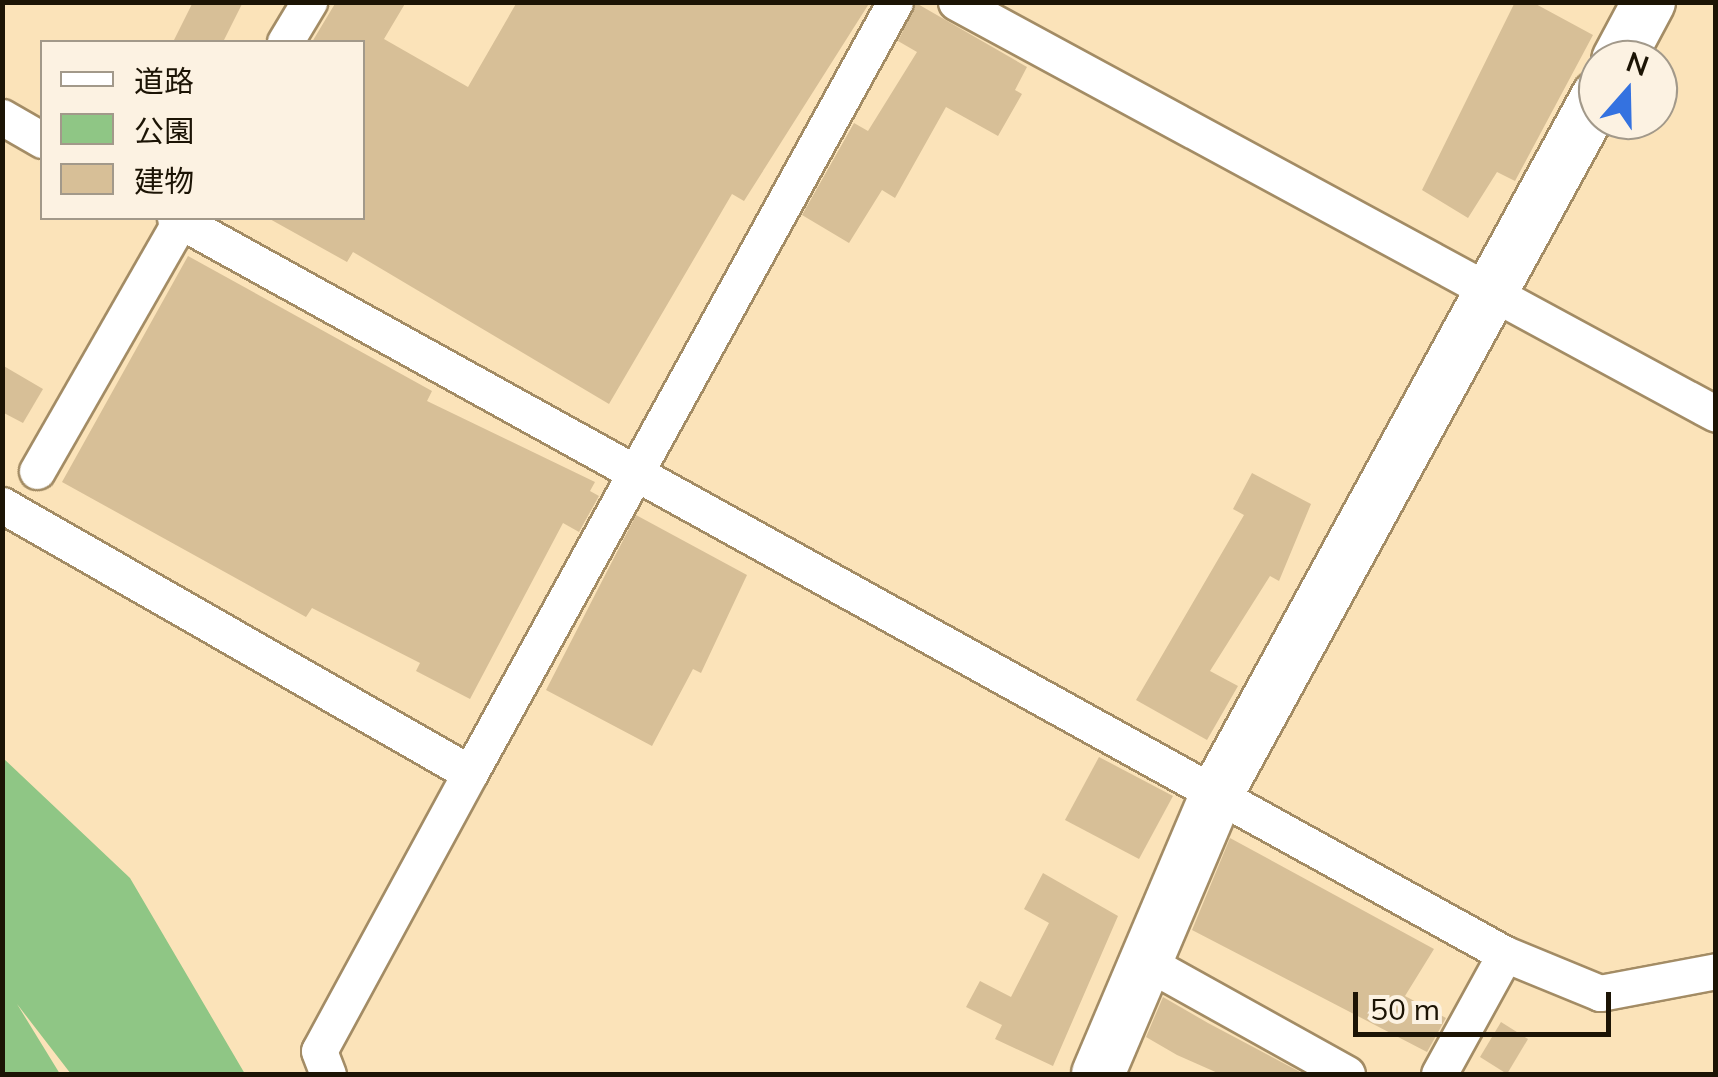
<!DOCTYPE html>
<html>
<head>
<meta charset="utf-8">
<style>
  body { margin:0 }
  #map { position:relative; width:1718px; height:1077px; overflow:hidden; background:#fbe3b9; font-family:Mulish,"Noto Sans JP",sans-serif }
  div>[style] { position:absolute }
  .green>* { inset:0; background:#8fc685 }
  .building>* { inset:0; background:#d7bf97 }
  .roads { filter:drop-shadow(2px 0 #a38c65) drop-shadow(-2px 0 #a38c65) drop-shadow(0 2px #a38c65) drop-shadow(0 -2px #a38c65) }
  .street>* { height:35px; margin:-17.5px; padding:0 17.5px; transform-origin:17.5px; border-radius:17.5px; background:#fff }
  .secondary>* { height:52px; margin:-26px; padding:0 26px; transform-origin:26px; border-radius:26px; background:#fff }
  span { translate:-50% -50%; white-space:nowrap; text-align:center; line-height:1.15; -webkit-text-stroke:8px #fcf2e2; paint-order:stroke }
  .frame { position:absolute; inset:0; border:5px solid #1c1405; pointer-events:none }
  .legend { position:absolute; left:40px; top:40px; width:325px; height:180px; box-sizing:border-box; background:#fcf2e2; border:2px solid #a2998a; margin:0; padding:12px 18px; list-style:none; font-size:30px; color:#1c1405 }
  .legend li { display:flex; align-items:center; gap:20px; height:50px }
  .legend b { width:50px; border:2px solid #a2998a }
  .north { position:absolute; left:1578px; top:40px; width:100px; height:100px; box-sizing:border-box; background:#fcf2e2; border:2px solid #a2998a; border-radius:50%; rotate:20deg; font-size:28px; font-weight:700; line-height:40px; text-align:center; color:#1c1405 }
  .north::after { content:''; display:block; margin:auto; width:35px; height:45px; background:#3472e0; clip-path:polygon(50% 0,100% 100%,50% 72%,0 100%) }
  .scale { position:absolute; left:1353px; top:992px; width:258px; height:45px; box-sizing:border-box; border:5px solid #1c1405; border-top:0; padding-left:12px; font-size:30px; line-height:35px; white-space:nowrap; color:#1c1405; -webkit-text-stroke:8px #fcf2e2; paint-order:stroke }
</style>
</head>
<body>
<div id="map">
  <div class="green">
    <i style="clip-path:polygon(3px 758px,130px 878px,245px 1074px,71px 1074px,17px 1004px,60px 1074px,3px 1074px)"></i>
  </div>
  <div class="building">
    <i style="clip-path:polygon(193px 2px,243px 2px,223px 42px,173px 42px)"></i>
    <i style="clip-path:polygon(336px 2px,406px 2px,384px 39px,468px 87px,517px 2px,870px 2px,744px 201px,732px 194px,609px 404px,353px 252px,347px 262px,268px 218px,362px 218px,362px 42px,312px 42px)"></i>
    <i style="clip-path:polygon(1515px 2px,1532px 2px,1593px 35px,1515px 181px,1497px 172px,1468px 218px,1422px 190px)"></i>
    <i style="clip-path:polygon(916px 3px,1027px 67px,1015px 90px,1022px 94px,998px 136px,946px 107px,895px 198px,882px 190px,849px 243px,802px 215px,854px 123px,868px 131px,917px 52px,898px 41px)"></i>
    <i style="clip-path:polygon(188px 256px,432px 391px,427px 401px,595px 482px,590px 491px,599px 496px,579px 532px,563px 523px,470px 699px,416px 671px,420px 663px,312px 608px,306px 617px,62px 482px)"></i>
    <i style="clip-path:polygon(2px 365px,43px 389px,23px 423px,2px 412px)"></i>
    <i style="clip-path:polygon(1252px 473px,1311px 504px,1279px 581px,1270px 576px,1210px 671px,1238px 686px,1207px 740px,1136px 700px,1244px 515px,1233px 509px)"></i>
    <i style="clip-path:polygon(636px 515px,747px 575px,701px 673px,693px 669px,652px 746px,546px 690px)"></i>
    <i style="clip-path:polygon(1099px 757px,1173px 796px,1139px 859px,1065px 820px)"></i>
    <i style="clip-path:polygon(1230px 838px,1434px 949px,1405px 996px,1446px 1018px,1427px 1052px,1192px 930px)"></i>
    <i style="clip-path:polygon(1043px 873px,1118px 916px,1053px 1066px,995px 1039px,1002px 1025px,966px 1007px,980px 981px,1011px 997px,1049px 923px,1024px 909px)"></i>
    <i style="clip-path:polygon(1163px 997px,1208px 1023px,1304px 1074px,1220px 1074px,1177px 1055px,1146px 1037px)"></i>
    <i style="clip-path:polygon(1501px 1022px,1528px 1039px,1507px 1074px,1480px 1057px)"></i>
  </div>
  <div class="roads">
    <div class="street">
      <i style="left:956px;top:2px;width:864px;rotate:28.46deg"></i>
      <i style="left:285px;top:42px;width:47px;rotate:-59deg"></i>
      <i style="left:2px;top:117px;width:46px;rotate:29.9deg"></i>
      <i style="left:175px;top:218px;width:1520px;rotate:28.96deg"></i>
      <i style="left:1505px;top:954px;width:103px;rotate:22.3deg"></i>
      <i style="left:1600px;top:993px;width:118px;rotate:-10.7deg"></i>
      <i style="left:37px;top:471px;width:292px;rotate:-60.2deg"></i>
      <i style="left:2px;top:505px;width:539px;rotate:29.8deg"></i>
      <i style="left:470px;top:773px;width:316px;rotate:118.5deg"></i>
      <i style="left:319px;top:1051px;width:25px;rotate:69deg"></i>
      <i style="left:470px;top:773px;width:880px;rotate:-61.14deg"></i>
      <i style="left:1146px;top:962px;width:230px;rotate:29.1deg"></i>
      <i style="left:1439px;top:1074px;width:137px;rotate:-61.2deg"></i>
    </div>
    <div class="secondary">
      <i style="left:1618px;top:60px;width:66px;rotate:-61.9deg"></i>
      <i style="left:1098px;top:1074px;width:305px;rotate:-67deg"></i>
      <i style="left:1217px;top:793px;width:794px;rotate:-61.34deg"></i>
    </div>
  </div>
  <div class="frame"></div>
  <ul class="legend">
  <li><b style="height:12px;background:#fff"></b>道路</li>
  <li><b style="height:28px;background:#8fc685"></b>公園</li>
  <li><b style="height:28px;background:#d7bf97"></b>建物</li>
  </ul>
  <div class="north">N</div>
  <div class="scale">50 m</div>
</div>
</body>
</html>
